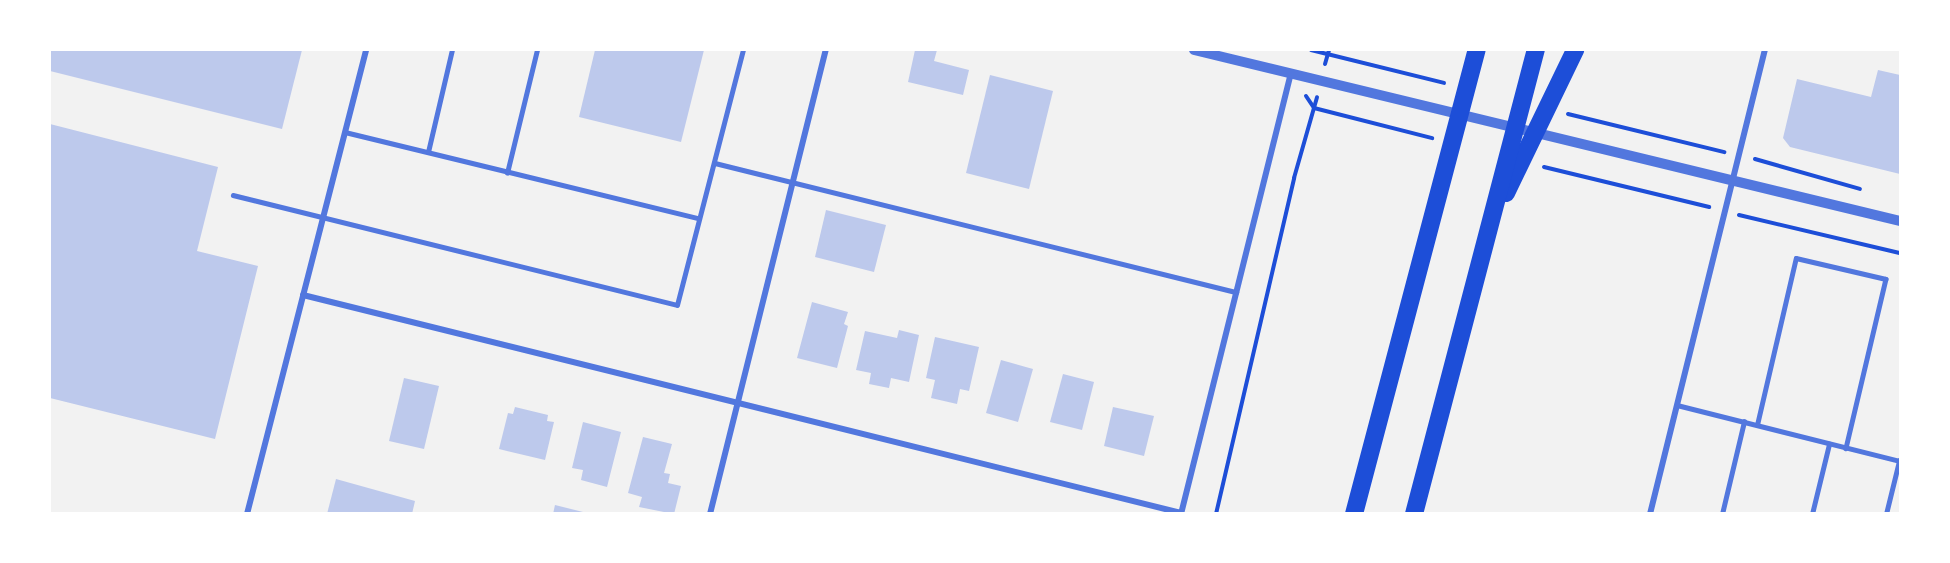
<!DOCTYPE html>
<html>
<head>
<meta charset="utf-8">
<style>
  body { margin:0 }
  #map { position:relative; width:1950px; height:563px; overflow:hidden; background:#f2f2f2; font-family:Poppins,sans-serif }
  div>[style] { position:absolute }
  .building>* { inset:0; background:#bdc9ec }
  .path>* { height:4px; margin:-2px; padding:0 2px; transform-origin:2px; border-radius:2px; background:#1d4ed8 }
  .service>* { height:4.5px; margin:-2.25px; padding:0 2.25px; transform-origin:2.25px; border-radius:2.25px; background:#5277de }
  .minor>* { height:6px; margin:-3px; padding:0 3px; transform-origin:3px; border-radius:3px; background:#5277de }
  .tertiary>* { height:10px; margin:-5px; padding:0 5px; transform-origin:5px; border-radius:5px; background:#5277de }
  .motorway>* { height:18px; margin:-9px; padding:0 9px; transform-origin:9px; border-radius:9px; background:#1d4ed8 }
  span { translate:-50% -50%; white-space:nowrap; text-align:center; line-height:1.15; -webkit-text-stroke:4.5px #fff; paint-order:stroke }
  .frame { position:absolute; inset:0; border:51px solid #fff; pointer-events:none }
</style>
</head>
<body>
<div id="map">
  <div class="building">
    <i style="clip-path:polygon(50px 50px,302px 50px,282px 129px,50px 71px)"></i>
    <i style="clip-path:polygon(595px 50px,704px 50px,681px 142px,579px 117px)"></i>
    <i style="clip-path:polygon(915px 50px,937px 50px,934px 61px,969px 70px,963px 95px,908px 82px)"></i>
    <i style="clip-path:polygon(1878px 70px,1900px 75px,1900px 174px,1790px 147px,1783px 138px,1797px 79px,1871px 97px)"></i>
    <i style="clip-path:polygon(990px 75px,1053px 91px,1029px 189px,966px 173px)"></i>
    <i style="clip-path:polygon(50px 124px,218px 167px,197px 251px,258px 266px,215px 439px,50px 398px)"></i>
    <i style="clip-path:polygon(826px 210px,886px 225px,874px 272px,815px 257px)"></i>
    <i style="clip-path:polygon(812px 302px,848px 312px,844px 324px,848px 326px,837px 368px,797px 358px)"></i>
    <i style="clip-path:polygon(899px 330px,919px 335px,909px 382px,891px 378px,889px 388px,869px 384px,871px 373px,856px 370px,865px 331px,897px 338px)"></i>
    <i style="clip-path:polygon(935px 337px,979px 347px,969px 391px,960px 389px,957px 404px,931px 398px,935px 380px,926px 378px)"></i>
    <i style="clip-path:polygon(1001px 360px,1033px 369px,1018px 422px,986px 413px)"></i>
    <i style="clip-path:polygon(1063px 374px,1094px 382px,1082px 430px,1050px 422px)"></i>
    <i style="clip-path:polygon(404px 378px,439px 386px,424px 449px,389px 441px)"></i>
    <i style="clip-path:polygon(515px 407px,548px 415px,547px 421px,554px 422px,545px 460px,499px 449px,508px 413px,513px 414px)"></i>
    <i style="clip-path:polygon(1113px 407px,1154px 416px,1144px 456px,1104px 446px)"></i>
    <i style="clip-path:polygon(583px 422px,621px 432px,607px 487px,581px 480px,583px 470px,572px 468px)"></i>
    <i style="clip-path:polygon(643px 437px,672px 444px,664px 473px,670px 474px,668px 483px,681px 486px,674px 514px,639px 507px,642px 497px,628px 493px)"></i>
    <i style="clip-path:polygon(336px 479px,415px 501px,412px 514px,327px 514px)"></i>
    <i style="clip-path:polygon(555px 505px,587px 513px,587px 514px,553px 514px)"></i>
  </div>
  <div class="path">
    <i style="left:1311px;top:50px;width:137px;rotate:13.9deg"></i>
    <i style="left:1325px;top:64px;width:15px;rotate:-74deg"></i>
    <i style="left:1306px;top:96px;width:14px;rotate:56deg"></i>
    <i style="left:1314px;top:108px;width:122px;rotate:14.3deg"></i>
    <i style="left:1568px;top:114px;width:161px;rotate:13.7deg"></i>
    <i style="left:1755px;top:159px;width:109px;rotate:15.9deg"></i>
    <i style="left:1544px;top:167px;width:170px;rotate:13.6deg"></i>
    <i style="left:1739px;top:215px;width:165px;rotate:13.3deg"></i>
    <i style="left:1216px;top:514px;width:345px;rotate:-76.9deg"></i>
    <i style="left:1294px;top:178px;width:84px;rotate:-74.1deg"></i>
  </div>
  <div class="service">
    <i style="left:345px;top:132px;width:364px;rotate:13.7deg"></i>
    <i style="left:428px;top:152px;width:105px;rotate:-76.8deg"></i>
    <i style="left:715px;top:163px;width:537px;rotate:13.91deg"></i>
    <i style="left:507px;top:173px;width:127px;rotate:-76.3deg"></i>
    <i style="left:233px;top:195px;width:457px;rotate:13.9deg"></i>
    <i style="left:677px;top:305px;width:263px;rotate:-75.5deg"></i>
    <i style="left:1677px;top:405px;width:230px;rotate:14.1deg"></i>
    <i style="left:1757px;top:425px;width:171px;rotate:-76.9deg"></i>
    <i style="left:1796px;top:258px;width:92px;rotate:13.1deg"></i>
    <i style="left:1886px;top:279px;width:174px;rotate:103.3deg"></i>
    <i style="left:1722px;top:514px;width:95px;rotate:-76.6deg"></i>
    <i style="left:1812px;top:514px;width:72px;rotate:-76.3deg"></i>
    <i style="left:1886px;top:514px;width:55px;rotate:-76.2deg"></i>
  </div>
  <div class="minor">
    <i style="left:303px;top:295px;width:905px;rotate:13.94deg"></i>
    <i style="left:247px;top:514px;width:479px;rotate:-75.6deg"></i>
    <i style="left:710px;top:514px;width:478px;rotate:-76deg"></i>
    <i style="left:1181px;top:514px;width:455px;rotate:-76deg"></i>
    <i style="left:1650px;top:514px;width:478px;rotate:-76.1deg"></i>
  </div>
  <div class="tertiary">
    <i style="left:1194px;top:50px;width:726px;rotate:13.62deg"></i>
  </div>
  <div class="motorway">
    <i style="left:1506px;top:193px;width:159px;rotate:-64.2deg"></i>
    <i style="left:1354px;top:514px;width:480px;rotate:-75.2deg"></i>
    <i style="left:1414px;top:514px;width:480px;rotate:-75.3deg"></i>
  </div>
  <div class="frame"></div>
</div>
</body>
</html>
